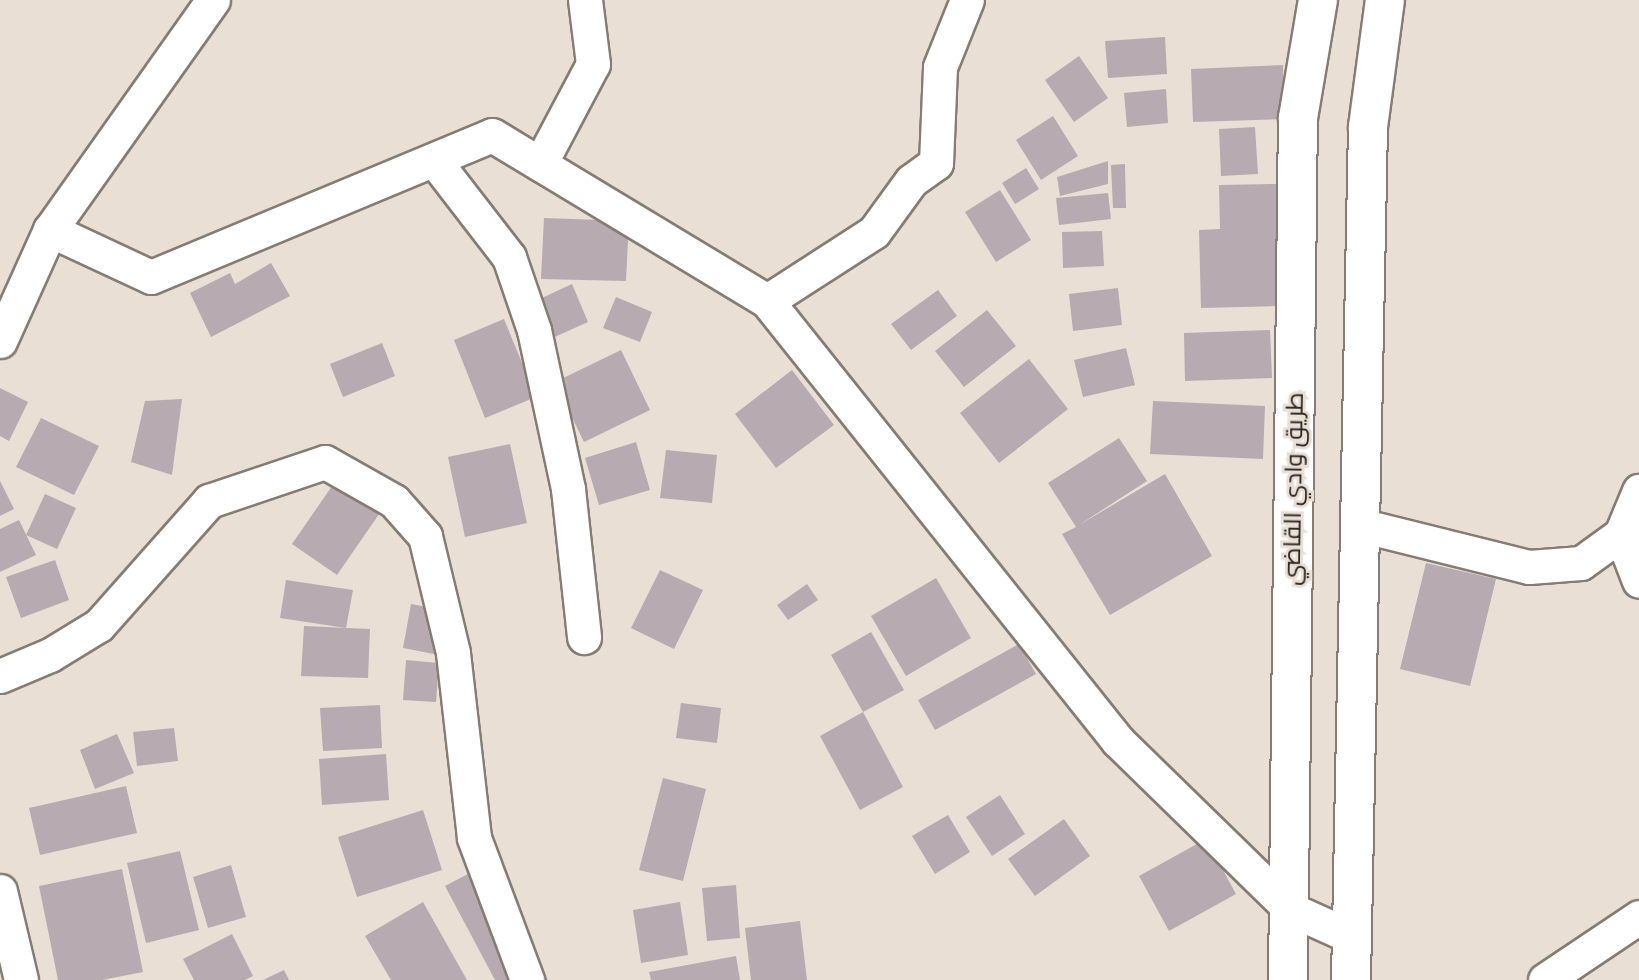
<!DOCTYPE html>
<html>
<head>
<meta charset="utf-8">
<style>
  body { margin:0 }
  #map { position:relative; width:1639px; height:980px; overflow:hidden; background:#e9dfd5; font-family:"Nunito Sans",Cairo,sans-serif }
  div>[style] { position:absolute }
  .building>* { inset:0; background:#b7abb1 }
  .roads { filter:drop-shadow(2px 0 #857c73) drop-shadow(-2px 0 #857c73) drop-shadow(0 2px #857c73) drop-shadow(0 -2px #857c73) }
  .minor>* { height:33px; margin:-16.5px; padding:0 16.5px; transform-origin:16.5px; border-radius:16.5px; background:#fff }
  .primary>* { height:38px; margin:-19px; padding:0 19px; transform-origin:19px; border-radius:19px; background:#fff }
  span { translate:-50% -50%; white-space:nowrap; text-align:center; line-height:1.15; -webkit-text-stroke:6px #e9dfd5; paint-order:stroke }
  .street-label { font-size:24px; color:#272320 }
</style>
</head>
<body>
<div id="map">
  <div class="building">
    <i style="clip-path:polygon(1165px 37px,1167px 74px,1108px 78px,1105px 41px)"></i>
    <i style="clip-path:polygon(1079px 56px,1108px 98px,1074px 122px,1045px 80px)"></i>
    <i style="clip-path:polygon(1283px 65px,1284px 119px,1193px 122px,1191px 69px)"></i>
    <i style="clip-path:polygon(1166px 89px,1168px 123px,1127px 127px,1124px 93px)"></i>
    <i style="clip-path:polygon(1053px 116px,1078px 156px,1041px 180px,1016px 140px)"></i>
    <i style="clip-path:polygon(1255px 127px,1258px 174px,1221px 176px,1219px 129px)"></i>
    <i style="clip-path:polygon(1108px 161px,1108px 184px,1060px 196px,1057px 177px)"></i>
    <i style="clip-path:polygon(1125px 164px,1126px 208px,1113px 208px,1111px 165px)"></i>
    <i style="clip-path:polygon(1026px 168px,1039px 189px,1015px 204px,1002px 183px)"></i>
    <i style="clip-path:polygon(1276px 184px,1279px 306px,1201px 308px,1199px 230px,1220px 229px,1219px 185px)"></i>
    <i style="clip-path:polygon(1000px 190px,1031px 240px,996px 262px,965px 212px)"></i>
    <i style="clip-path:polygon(1108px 193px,1111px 219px,1059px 225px,1056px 198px)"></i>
    <i style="clip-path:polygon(544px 218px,629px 221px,626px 281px,541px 279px)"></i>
    <i style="clip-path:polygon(1102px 231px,1104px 266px,1063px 268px,1062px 232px)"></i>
    <i style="clip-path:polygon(271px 263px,290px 296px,211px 337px,190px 293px,230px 273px,235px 284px)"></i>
    <i style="clip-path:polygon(572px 284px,588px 322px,548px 340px,531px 303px)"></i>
    <i style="clip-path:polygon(1118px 288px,1122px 325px,1073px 331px,1069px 294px)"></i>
    <i style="clip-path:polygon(938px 290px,957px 316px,911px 350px,891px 324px)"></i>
    <i style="clip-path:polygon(616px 297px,652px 312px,640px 342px,603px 328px)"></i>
    <i style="clip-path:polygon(987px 310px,1016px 346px,964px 387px,935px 351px)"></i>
    <i style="clip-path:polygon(504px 319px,536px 397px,485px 418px,454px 340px)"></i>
    <i style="clip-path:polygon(1270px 330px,1272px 378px,1185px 381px,1184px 333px)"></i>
    <i style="clip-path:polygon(382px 343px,395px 376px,343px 397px,330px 364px)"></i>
    <i style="clip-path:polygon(1126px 348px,1135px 385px,1083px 397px,1074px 360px)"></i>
    <i style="clip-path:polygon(621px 350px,650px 410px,584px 442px,555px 382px)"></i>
    <i style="clip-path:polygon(1029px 359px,1068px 409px,999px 463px,960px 413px)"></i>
    <i style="clip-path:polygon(792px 370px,834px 425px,776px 468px,735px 414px)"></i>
    <i style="clip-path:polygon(0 388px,28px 402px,9px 441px,0 436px)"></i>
    <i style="clip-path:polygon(182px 399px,172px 475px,131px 462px,145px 401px)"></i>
    <i style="clip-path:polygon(1153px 401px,1265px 406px,1263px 459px,1150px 454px)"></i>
    <i style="clip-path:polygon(41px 418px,99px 446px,74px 495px,16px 467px)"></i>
    <i style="clip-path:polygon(1119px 438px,1147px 481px,1079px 525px,1165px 474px,1212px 556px,1110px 615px,1062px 534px,1076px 527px,1048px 483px)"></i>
    <i style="clip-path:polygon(636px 442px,650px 490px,599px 505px,585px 458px)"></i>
    <i style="clip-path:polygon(510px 444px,527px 523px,465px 537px,448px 457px)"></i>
    <i style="clip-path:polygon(666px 450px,717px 455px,712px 503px,660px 498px)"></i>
    <i style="clip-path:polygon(350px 460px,395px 491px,337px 575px,292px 544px)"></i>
    <i style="clip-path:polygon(0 481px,14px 509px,0 516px)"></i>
    <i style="clip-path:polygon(45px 494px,76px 508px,57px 549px,26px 535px)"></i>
    <i style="clip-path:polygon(19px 520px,36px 555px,0 572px,0 529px)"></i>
    <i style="clip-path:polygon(55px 560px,69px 600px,21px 618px,6px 577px)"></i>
    <i style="clip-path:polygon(1426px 563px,1496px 579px,1470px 686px,1400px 669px)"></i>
    <i style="clip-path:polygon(660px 570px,703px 590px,674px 649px,631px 628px)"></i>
    <i style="clip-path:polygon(936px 578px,971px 638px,906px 676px,871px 616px)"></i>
    <i style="clip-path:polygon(286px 580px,353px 590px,346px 628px,280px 618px)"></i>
    <i style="clip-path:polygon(807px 584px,818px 600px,788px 620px,777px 605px)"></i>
    <i style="clip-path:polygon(411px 604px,442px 610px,434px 654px,403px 648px)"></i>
    <i style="clip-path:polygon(304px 626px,370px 629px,368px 678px,301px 676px)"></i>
    <i style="clip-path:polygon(871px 632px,904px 690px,863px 712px,831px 655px)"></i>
    <i style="clip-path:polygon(1019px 644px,1036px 674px,935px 730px,918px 700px)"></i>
    <i style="clip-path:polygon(406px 660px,439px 663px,436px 702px,403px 700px)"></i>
    <i style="clip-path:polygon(681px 703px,721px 708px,717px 743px,676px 738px)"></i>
    <i style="clip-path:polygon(380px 705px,382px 748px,323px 751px,320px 708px)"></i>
    <i style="clip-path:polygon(863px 712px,903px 787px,860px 810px,820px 736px)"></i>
    <i style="clip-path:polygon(174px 728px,178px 761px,137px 766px,133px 732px)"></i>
    <i style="clip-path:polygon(117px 734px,134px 773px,95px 789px,80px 750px)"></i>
    <i style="clip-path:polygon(386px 754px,389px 800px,322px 805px,319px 759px)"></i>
    <i style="clip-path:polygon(663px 778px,706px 789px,683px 881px,639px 870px)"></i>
    <i style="clip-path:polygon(126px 786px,137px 833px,40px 855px,29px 808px)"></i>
    <i style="clip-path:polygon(1000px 795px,1025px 834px,992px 856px,966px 817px)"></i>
    <i style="clip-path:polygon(423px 810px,442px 870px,357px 897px,338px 837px)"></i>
    <i style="clip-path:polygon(948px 815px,970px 852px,935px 874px,912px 836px)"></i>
    <i style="clip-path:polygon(1064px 819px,1090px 856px,1035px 896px,1008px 859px)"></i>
    <i style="clip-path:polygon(1206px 839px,1236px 894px,1169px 931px,1139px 876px)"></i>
    <i style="clip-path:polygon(180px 851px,199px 930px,146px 943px,127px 863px)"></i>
    <i style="clip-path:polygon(487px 864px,548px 980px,495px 980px,445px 886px)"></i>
    <i style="clip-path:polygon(231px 865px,246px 917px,208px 928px,193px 877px)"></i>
    <i style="clip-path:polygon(122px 869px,143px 972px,102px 980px,58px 980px,39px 886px)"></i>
    <i style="clip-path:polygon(736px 885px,740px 938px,707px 941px,702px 888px)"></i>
    <i style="clip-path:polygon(423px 902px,467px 980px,391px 980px,365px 936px)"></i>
    <i style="clip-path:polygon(680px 902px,688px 955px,641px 963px,633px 910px)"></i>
    <i style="clip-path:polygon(800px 921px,807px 980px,751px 980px,745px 928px)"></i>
    <i style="clip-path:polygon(232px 934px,253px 976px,245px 980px,194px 980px,183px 959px)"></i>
    <i style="clip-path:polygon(736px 956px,740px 980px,651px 980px,649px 972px)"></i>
    <i style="clip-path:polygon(284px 970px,289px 980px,263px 980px)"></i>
  </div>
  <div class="roads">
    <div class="minor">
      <i style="left:434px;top:160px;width:123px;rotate:52.3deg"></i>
      <i style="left:509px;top:257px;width:77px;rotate:71.1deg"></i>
      <i style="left:534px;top:330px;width:163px;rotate:77.9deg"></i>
      <i style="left:568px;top:489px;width:149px;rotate:83.8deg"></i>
      <i style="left:540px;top:164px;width:113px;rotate:-62.1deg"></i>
      <i style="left:593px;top:64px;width:64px;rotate:-97.1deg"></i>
      <i style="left:50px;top:230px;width:111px;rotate:25deg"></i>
      <i style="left:151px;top:277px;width:369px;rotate:-22.6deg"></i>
      <i style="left:492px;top:135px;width:321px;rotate:31.1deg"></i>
      <i style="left:767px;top:301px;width:563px;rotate:51.42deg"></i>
      <i style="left:1118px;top:741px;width:240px;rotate:44.3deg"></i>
      <i style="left:1290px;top:909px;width:68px;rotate:24.3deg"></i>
      <i style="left:767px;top:301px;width:127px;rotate:-32.8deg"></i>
      <i style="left:874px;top:232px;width:63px;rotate:-54deg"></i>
      <i style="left:911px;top:181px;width:31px;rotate:-36deg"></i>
      <i style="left:936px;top:163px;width:96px;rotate:-87.6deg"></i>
      <i style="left:940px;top:67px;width:72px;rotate:-68.1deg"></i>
      <i style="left:0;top:341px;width:122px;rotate:-65.8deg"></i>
      <i style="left:50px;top:230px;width:282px;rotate:-54.7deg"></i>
      <i style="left:1360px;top:525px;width:174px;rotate:14deg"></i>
      <i style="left:1529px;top:567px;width:52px;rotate:-4.4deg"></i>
      <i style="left:1581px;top:563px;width:49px;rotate:-35.9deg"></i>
      <i style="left:1621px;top:534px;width:47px;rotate:-67.3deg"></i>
      <i style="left:1621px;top:534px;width:50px;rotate:69deg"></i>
      <i style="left:0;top:676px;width:54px;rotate:-22.8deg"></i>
      <i style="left:50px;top:655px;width:57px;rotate:-31.5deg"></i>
      <i style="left:99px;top:625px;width:166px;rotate:-48.4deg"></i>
      <i style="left:209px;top:501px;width:122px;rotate:-18.6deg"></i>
      <i style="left:325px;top:462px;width:79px;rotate:29.5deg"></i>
      <i style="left:394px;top:501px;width:47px;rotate:48.5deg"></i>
      <i style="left:425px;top:536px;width:120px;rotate:76.5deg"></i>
      <i style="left:453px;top:653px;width:186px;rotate:83.5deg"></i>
      <i style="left:474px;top:838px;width:152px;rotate:69.5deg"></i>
      <i style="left:0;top:891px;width:91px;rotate:76.7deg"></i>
      <i style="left:1545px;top:980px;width:113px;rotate:-33.8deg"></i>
    </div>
    <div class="primary">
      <i style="left:1288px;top:980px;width:862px;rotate:-89.34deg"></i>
      <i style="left:1298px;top:118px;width:120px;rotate:-80.4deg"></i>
      <i style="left:1351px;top:980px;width:853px;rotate:-88.86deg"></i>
      <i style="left:1368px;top:127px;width:128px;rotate:-82.4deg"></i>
    </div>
  </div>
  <div class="street-label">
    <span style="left:1294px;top:489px;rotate:-89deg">طريق وادي القاضي</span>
  </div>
</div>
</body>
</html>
